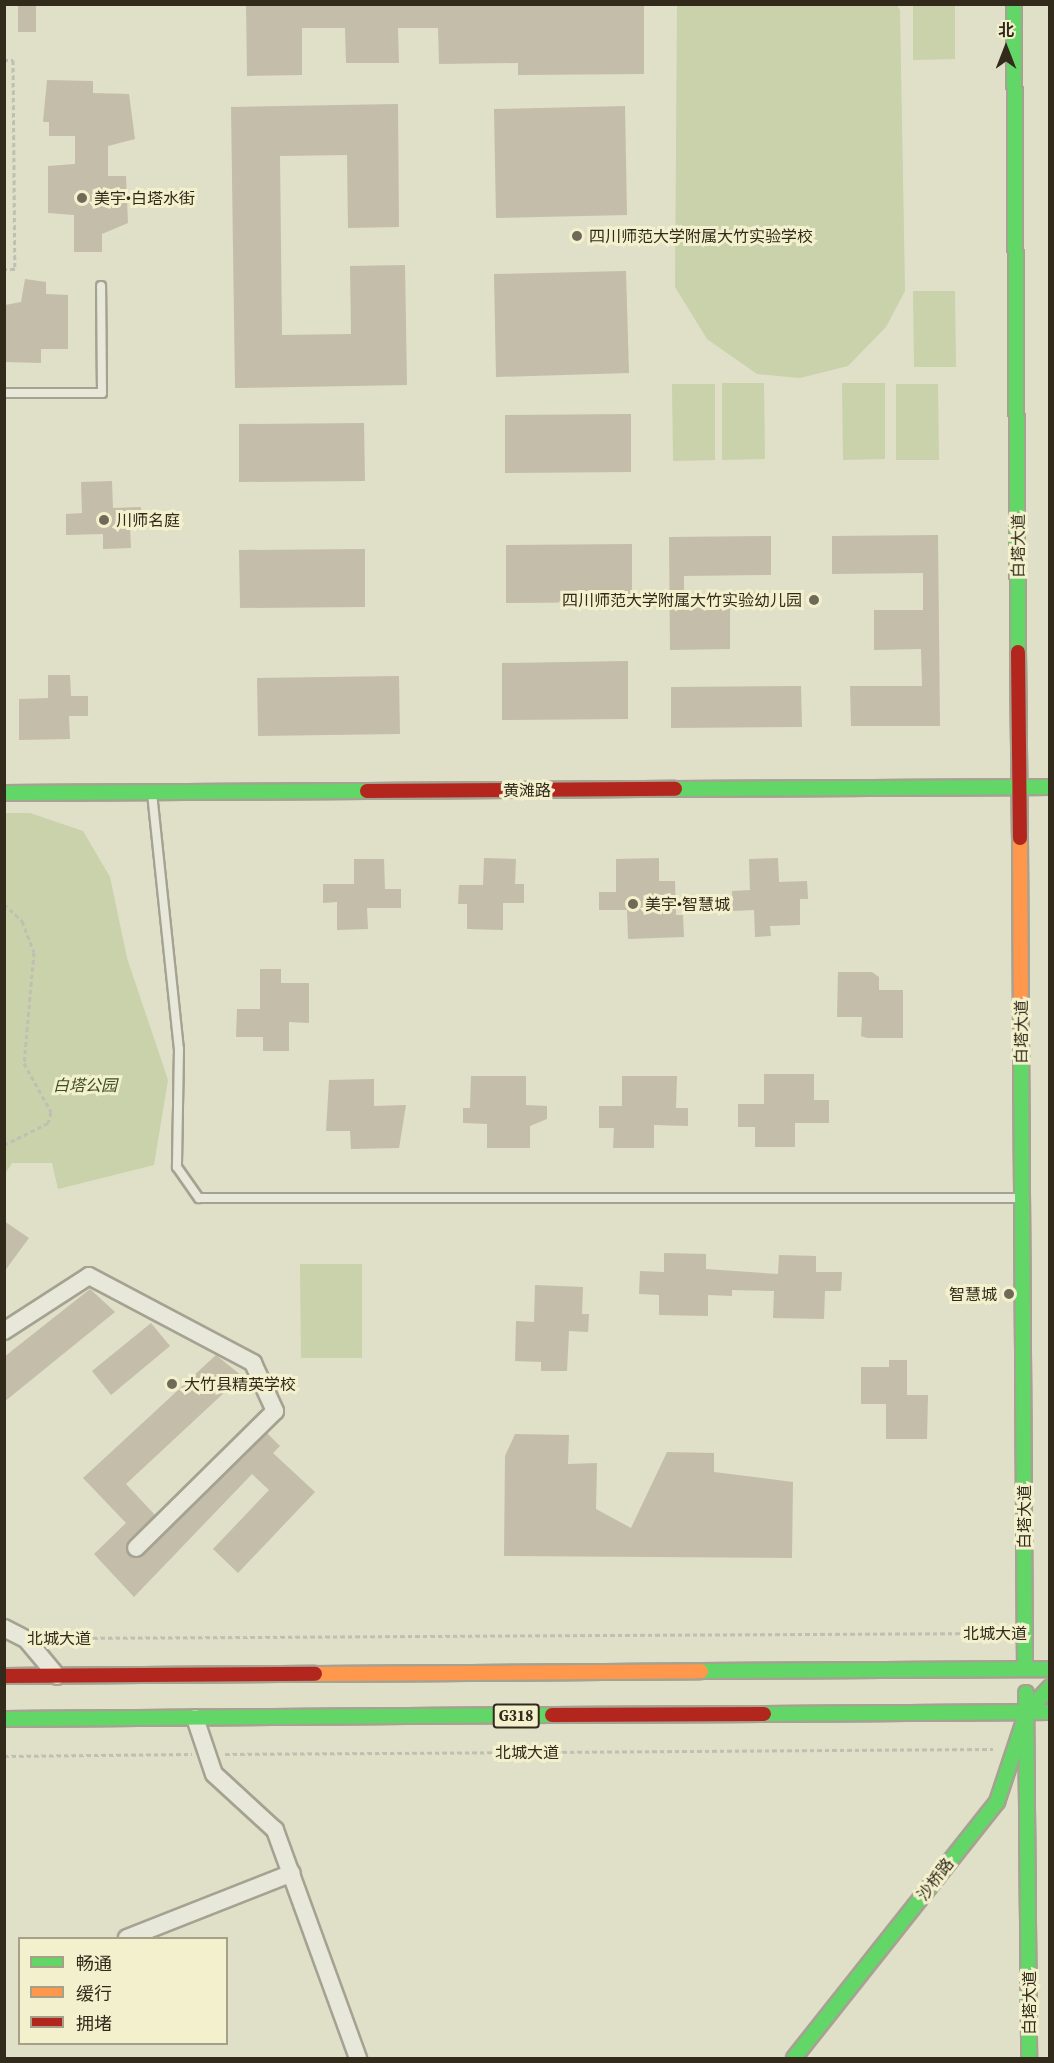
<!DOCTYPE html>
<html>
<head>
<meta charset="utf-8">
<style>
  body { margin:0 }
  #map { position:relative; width:1054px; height:2063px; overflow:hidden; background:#e0dfc8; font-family:"Source Serif 4","Noto Sans SC",serif }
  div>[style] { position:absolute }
  .green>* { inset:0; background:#c9d2ab }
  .building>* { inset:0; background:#c4bda9 }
  .path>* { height:3px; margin-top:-1.5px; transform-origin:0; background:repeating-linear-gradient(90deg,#c1bfb2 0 4.5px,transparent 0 7.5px) }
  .roads { filter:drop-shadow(2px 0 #a5a292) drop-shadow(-2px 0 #a5a292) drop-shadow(0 2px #a5a292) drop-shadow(0 -2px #a5a292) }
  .lane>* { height:8px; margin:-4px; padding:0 4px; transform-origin:4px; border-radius:4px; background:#e8e8da }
  .street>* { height:16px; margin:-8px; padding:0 8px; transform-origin:8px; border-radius:8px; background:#e8e8da }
  .fast>* { height:14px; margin:-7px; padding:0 7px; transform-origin:7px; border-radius:7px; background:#63d668 }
  .slow>* { height:14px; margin:-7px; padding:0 7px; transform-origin:7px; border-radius:7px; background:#ff974d }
  .jam>* { height:14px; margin:-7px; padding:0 7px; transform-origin:7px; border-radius:7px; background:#b3261e }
  .dots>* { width:16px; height:16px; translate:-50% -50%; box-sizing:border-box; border:3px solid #f3f0cd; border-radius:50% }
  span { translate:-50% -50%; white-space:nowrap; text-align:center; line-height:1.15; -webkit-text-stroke:6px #f3f0cd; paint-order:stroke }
  .shield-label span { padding:2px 4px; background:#f3f0cd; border:2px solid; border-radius:4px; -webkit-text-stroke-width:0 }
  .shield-label { font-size:15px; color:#322b1c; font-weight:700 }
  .poi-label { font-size:16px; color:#322b1c }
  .left { translate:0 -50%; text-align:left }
  .right { translate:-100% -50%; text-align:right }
  .street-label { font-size:16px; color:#322b1c }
  .park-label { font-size:16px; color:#3a4d24; font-style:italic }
  .frame { position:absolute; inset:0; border:6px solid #322b1c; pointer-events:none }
  .legend { position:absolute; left:18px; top:1937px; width:210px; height:108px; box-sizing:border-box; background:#f3f0cd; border:2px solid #a6a186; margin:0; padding:8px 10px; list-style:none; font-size:18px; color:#322b1c }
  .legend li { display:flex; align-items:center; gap:12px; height:30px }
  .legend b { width:30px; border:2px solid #a6a186 }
  .north { position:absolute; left:976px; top:18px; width:60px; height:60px; -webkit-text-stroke:4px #f3f0cd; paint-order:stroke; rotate:0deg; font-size:16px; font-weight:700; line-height:24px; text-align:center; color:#322b1c }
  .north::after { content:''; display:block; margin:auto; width:21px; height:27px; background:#322b1c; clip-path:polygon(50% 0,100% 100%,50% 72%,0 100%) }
</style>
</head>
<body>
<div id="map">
  <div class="green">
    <i style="clip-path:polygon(677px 5px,896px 4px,900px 10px,905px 291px,886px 327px,848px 366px,800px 378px,757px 374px,707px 339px,675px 287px)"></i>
    <i style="clip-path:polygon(913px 5px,955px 5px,955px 59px,913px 60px)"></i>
    <i style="clip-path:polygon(913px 291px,955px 291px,956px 367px,914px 367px)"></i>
    <i style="clip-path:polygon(722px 383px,764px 383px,765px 459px,722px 460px)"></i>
    <i style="clip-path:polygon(842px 383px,885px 383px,885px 459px,843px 460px)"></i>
    <i style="clip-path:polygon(672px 384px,715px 384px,715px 460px,673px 461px)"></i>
    <i style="clip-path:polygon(896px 384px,938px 384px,939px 460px,896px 460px)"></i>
    <i style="clip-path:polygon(5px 813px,30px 813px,83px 831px,110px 877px,127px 958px,168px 1080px,154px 1165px,58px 1189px,52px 1163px,12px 1163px,5px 1174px)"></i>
    <i style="clip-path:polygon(300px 1264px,362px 1264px,362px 1358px,301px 1358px)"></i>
  </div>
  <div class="building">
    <i style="clip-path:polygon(18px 4px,36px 4px,36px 32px,18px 32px)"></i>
    <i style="clip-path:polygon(246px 4px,644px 4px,644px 74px,518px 75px,518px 63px,439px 64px,438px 28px,398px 28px,399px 63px,346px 63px,345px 28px,302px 28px,302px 75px,247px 76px)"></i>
    <i style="clip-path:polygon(47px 80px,93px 81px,93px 93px,129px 94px,135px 139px,108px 146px,108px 176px,126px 176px,128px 223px,102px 234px,102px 252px,74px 252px,74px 215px,48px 213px,48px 166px,75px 164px,75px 136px,49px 136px,49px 122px,43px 122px)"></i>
    <i style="clip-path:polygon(398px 104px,399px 227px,348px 228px,347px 155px,280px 156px,282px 335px,351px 334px,350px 266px,405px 265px,407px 385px,235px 388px,231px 107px)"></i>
    <i style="clip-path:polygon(625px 106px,627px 215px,496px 218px,494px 109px)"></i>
    <i style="clip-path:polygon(626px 271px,629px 373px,496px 377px,494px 274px)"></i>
    <i style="clip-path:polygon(25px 279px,46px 282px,46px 294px,68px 295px,68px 349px,41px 349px,41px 363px,5px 362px,5px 305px,21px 302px)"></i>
    <i style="clip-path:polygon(631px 414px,631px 472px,505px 473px,505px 415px)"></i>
    <i style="clip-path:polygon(364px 423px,365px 481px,239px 482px,239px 424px)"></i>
    <i style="clip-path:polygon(112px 481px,113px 508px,141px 507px,142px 527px,130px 527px,131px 548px,103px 549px,103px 534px,66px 535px,66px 514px,82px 513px,81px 482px)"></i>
    <i style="clip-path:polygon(938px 535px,940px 726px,851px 726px,850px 686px,922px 686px,921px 649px,874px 650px,874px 610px,923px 610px,923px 573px,832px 574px,832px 536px)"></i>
    <i style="clip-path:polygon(771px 536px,771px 575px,684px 576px,684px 608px,730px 607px,730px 649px,670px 650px,669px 537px)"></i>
    <i style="clip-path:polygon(632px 544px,632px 602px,506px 603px,506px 545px)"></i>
    <i style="clip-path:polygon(365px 549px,365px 607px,240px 608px,239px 550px)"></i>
    <i style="clip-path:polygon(628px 661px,628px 719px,502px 720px,502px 663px)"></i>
    <i style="clip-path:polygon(48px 675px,70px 675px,71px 696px,88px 696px,88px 716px,69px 716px,70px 739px,19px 740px,19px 699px,48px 698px)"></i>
    <i style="clip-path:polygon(399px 676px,400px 734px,258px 736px,257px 678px)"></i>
    <i style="clip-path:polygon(801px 686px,802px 727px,671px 728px,671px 687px)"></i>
    <i style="clip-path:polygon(484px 858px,516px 859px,515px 884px,524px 884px,524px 903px,503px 903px,503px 930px,467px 929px,467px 904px,458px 904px,459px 885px,483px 885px)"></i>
    <i style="clip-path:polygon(659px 858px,659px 881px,675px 881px,676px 915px,683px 915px,684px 937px,628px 939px,627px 910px,599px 910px,599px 892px,616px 892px,616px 859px)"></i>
    <i style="clip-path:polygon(778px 858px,779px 882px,807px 881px,808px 899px,800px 899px,800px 925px,770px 926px,771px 936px,755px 937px,754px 910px,733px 911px,732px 891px,750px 890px,749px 859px)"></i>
    <i style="clip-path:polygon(354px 859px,384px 859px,385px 889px,401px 889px,401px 908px,367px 908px,368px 929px,337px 930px,337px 902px,323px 903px,323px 884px,354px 884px)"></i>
    <i style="clip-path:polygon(260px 969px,281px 969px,281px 983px,309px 983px,309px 1023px,289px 1022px,289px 1051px,263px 1051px,263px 1037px,236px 1037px,237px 1009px,260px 1009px)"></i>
    <i style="clip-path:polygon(838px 972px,872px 972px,879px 977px,879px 990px,903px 990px,903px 1038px,867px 1038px,861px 1036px,862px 1017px,837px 1017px)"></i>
    <i style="clip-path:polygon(764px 1074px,814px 1074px,814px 1100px,829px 1100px,829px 1123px,795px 1123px,795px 1147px,755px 1147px,755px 1127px,738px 1127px,738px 1104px,764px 1104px)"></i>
    <i style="clip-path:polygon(471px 1076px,526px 1076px,526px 1105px,547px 1106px,547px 1119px,530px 1126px,530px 1148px,487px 1148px,487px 1124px,463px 1123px,463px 1108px,470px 1108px)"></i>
    <i style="clip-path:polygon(622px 1076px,677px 1076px,676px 1108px,688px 1108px,688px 1126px,654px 1125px,654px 1148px,613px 1148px,614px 1128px,599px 1128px,599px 1106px,622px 1106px)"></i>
    <i style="clip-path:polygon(374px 1079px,374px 1106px,406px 1105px,399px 1148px,351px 1149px,350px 1131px,326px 1131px,329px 1080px)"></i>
    <i style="clip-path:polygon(4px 1221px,29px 1238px,4px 1272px)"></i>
    <i style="clip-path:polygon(664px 1253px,706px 1254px,706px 1269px,778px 1274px,779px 1255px,816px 1256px,816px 1272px,842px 1272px,841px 1291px,825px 1291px,824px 1319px,773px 1318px,774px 1291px,732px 1290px,732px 1296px,708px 1295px,708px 1316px,659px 1315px,659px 1295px,639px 1294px,640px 1271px,664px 1272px)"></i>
    <i style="clip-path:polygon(535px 1285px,583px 1287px,582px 1314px,589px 1314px,588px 1332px,569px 1331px,567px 1371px,541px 1371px,541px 1362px,515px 1361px,516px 1321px,534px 1322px)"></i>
    <i style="clip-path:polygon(90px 1289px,115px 1312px,4px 1402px,4px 1357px)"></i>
    <i style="clip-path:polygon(151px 1323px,170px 1346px,111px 1395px,92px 1371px)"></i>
    <i style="clip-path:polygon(216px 1355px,242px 1376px,126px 1484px,155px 1515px,128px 1541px,128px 1555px,143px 1555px,267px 1433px,280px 1446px,273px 1453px,315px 1492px,238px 1573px,213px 1549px,269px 1490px,252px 1474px,134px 1597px,94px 1554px,126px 1523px,83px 1478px)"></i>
    <i style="clip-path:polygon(889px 1360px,907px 1360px,907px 1395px,928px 1395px,927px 1439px,886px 1439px,886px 1404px,861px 1404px,861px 1367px,889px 1367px)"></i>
    <i style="clip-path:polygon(515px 1434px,569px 1435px,568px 1464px,597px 1463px,596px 1509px,631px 1528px,667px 1452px,714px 1453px,714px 1472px,793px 1482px,792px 1558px,504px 1556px,505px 1456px)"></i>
  </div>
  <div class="path">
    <i style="left:4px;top:60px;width:9px"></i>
    <i style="left:13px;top:60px;width:209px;rotate:89.5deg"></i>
    <i style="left:15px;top:269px;width:11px;rotate:180deg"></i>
    <i style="left:4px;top:904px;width:25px;rotate:43deg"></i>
    <i style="left:22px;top:921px;width:33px;rotate:69deg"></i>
    <i style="left:34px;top:952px;width:111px;rotate:95.1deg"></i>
    <i style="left:24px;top:1063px;width:56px;rotate:61.1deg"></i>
    <i style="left:51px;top:1112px;width:11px;rotate:105deg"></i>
    <i style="left:48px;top:1123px;width:49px;rotate:153.4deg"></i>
    <i style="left:48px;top:1638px;width:957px;rotate:-0.3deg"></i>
    <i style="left:225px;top:1754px;width:768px;rotate:-0.37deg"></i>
    <i style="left:4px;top:1756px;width:188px;rotate:-0.6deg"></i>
  </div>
  <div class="roads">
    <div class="lane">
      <i style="left:4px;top:393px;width:98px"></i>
      <i style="left:102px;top:393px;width:107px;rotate:-90.5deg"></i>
      <i style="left:152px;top:793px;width:257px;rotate:84deg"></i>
      <i style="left:179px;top:1049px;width:118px;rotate:91deg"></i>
      <i style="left:177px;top:1167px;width:38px;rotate:55deg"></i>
      <i style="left:199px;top:1198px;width:821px"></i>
    </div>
    <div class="street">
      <i style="left:4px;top:1331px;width:101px;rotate:-32.9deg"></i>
      <i style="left:89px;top:1276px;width:186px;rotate:27.9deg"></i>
      <i style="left:253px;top:1363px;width:53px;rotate:65.4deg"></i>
      <i style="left:275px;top:1411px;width:195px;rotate:135.4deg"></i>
      <i style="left:4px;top:1628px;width:25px;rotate:27deg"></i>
      <i style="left:26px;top:1639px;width:48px;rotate:50deg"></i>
      <i style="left:195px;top:1718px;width:59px;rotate:71.3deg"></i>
      <i style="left:214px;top:1774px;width:83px;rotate:42.6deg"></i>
      <i style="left:275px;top:1830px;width:243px;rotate:70deg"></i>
      <i style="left:127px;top:1938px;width:177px;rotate:-21.5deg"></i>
    </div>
    <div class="fast">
      <i style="left:1014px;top:4px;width:648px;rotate:89.65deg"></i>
      <i style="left:675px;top:789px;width:375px;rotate:-0.3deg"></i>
      <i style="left:4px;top:793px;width:363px;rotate:-0.3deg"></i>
      <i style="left:1021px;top:1033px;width:636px;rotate:89.64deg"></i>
      <i style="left:701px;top:1671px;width:349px;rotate:-0.3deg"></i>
      <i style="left:1026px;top:1693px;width:365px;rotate:89.5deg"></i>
      <i style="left:764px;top:1714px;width:286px;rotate:-0.4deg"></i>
      <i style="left:4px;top:1719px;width:548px;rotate:-0.42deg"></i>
      <i style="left:794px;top:2058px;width:327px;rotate:-51.6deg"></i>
      <i style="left:997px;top:1802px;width:95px;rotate:-71.6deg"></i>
      <i style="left:1027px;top:1712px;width:34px;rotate:-47deg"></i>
    </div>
    <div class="slow">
      <i style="left:1020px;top:838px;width:195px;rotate:89.7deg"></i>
      <i style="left:315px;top:1674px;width:386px;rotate:-0.4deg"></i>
    </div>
    <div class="jam">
      <i style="left:1018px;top:652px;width:186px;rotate:89.4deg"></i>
      <i style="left:367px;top:791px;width:308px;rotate:-0.4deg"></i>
      <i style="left:4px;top:1676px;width:311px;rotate:-0.4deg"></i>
      <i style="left:552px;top:1715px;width:212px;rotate:-0.3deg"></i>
    </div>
  </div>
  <div class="dots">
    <i style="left:82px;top:198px;background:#6f6a58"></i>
    <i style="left:577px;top:236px;background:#6f6a58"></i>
    <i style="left:104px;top:520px;background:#6f6a58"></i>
    <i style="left:814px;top:600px;background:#6f6a58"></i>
    <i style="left:633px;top:904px;background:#6f6a58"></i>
    <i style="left:1009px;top:1294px;background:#6f6a58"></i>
    <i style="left:172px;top:1384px;background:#6f6a58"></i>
  </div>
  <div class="shield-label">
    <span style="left:516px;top:1716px">G318</span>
  </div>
  <div class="poi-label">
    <span class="left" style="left:94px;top:198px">美宇•白塔水街</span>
    <span class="left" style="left:589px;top:236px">四川师范大学附属大竹实验学校</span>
    <span class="left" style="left:116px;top:520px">川师名庭</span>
    <span class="right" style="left:802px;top:600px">四川师范大学附属大竹实验幼儿园</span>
    <span class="left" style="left:645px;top:904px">美宇•智慧城</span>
    <span class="right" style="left:997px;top:1294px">智慧城</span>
    <span class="left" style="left:184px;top:1384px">大竹县精英学校</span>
  </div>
  <div class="street-label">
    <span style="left:1018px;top:546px;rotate:-90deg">白塔大道</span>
    <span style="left:527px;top:790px">黄滩路</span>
    <span style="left:1021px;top:1032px;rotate:-90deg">白塔大道</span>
    <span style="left:1024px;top:1517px;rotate:-90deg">白塔大道</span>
    <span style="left:995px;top:1633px">北城大道</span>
    <span style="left:59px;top:1638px">北城大道</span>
    <span style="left:527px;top:1752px">北城大道</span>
    <span style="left:935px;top:1879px;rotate:-52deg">沙桥路</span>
    <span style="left:1029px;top:2003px;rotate:-90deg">白塔大道</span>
  </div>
  <div class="park-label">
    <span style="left:85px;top:1085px">白塔公园</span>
  </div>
  <div class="frame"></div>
  <ul class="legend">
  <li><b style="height:8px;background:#63d668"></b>畅通</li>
  <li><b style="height:8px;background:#ff974d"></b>缓行</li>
  <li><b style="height:8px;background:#b3261e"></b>拥堵</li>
  </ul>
  <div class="north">北</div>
</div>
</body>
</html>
